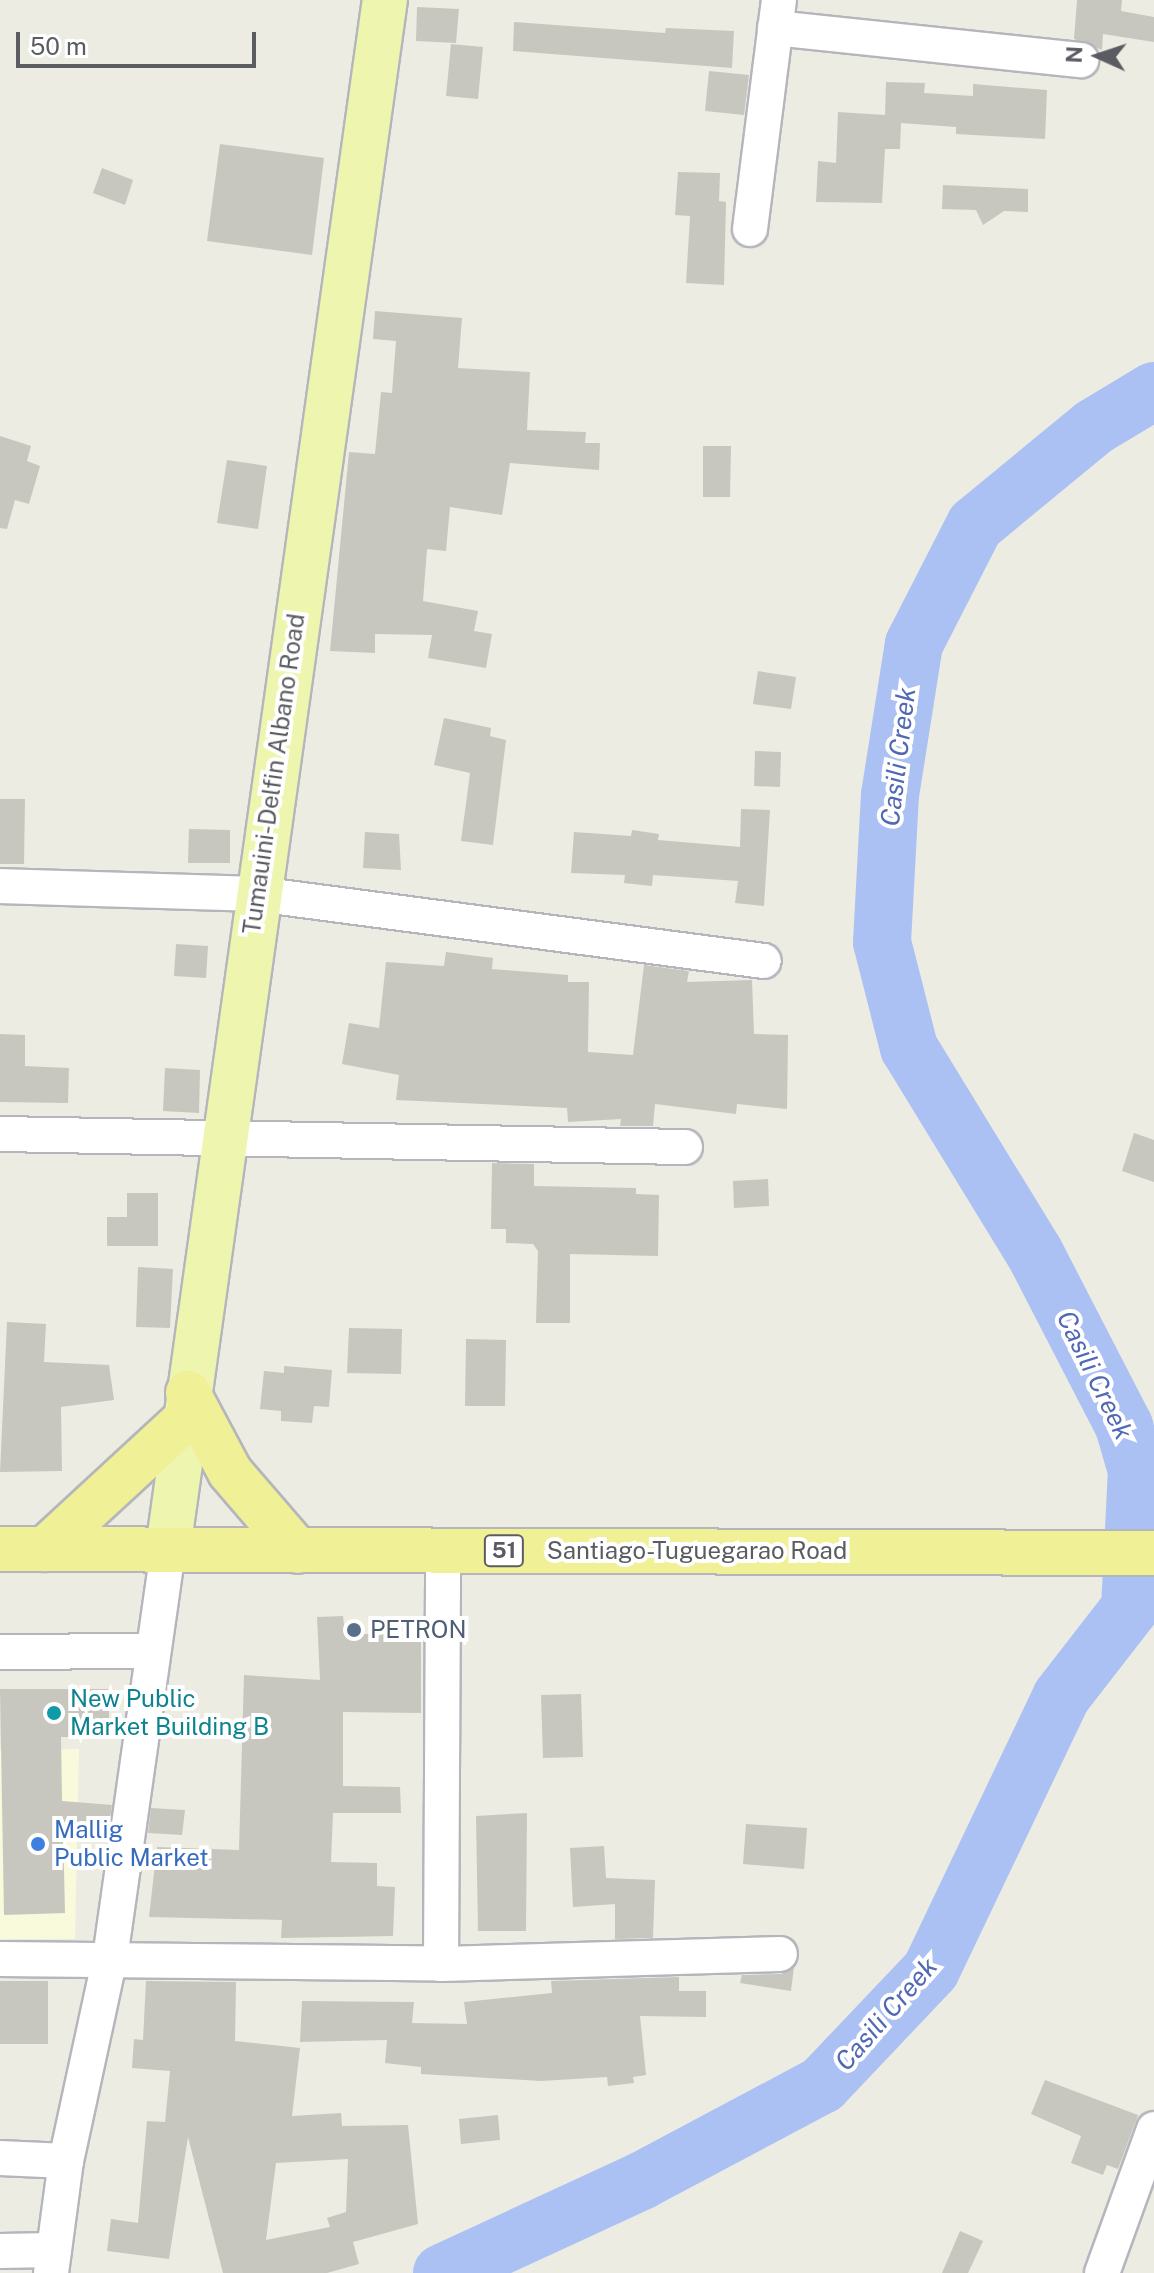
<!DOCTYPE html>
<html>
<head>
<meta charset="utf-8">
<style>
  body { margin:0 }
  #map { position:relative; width:1154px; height:2273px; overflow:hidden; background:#ecece3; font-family:"Public Sans",sans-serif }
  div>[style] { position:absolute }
  .commercial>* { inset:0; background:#f9f9db }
  .river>* { height:58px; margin:-29px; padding:0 29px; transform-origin:29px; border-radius:29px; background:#abc1f4 }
  .building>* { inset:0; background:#c7c7c0 }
  .roads { filter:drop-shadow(2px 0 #b5b6bc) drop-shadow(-2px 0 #b5b6bc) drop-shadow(0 2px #b5b6bc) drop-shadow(0 -2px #b5b6bc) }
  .minor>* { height:34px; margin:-17px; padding:0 17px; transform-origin:17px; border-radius:17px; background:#fff }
  .major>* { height:44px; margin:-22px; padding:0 22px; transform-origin:22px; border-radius:22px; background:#eef5af }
  .highway>* { height:44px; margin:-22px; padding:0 22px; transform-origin:22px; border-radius:22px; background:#f0f096 }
  .dots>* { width:22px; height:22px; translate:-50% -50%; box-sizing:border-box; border:4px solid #fff; border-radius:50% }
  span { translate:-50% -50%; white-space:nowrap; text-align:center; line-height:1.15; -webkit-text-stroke:8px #fff; paint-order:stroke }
  .shield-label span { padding:2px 6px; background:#fff; border:2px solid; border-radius:6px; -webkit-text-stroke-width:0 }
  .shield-label { font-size:22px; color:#5b5c62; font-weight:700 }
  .street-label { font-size:24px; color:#5b5c62 }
  .service-label { font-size:24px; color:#4e5e75 }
  .left { translate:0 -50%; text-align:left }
  .culture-label { font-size:24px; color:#0d838f }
  .shop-label { font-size:24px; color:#366cbe }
  .water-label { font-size:26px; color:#5168b4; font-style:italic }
  .north { position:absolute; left:1058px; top:16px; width:80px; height:80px; -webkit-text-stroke:6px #fff; paint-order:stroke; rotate:273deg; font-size:22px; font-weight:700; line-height:32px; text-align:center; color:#5b5c62 }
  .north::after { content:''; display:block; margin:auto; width:28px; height:36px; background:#5b5c62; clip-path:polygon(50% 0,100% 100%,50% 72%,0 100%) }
  .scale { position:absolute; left:16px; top:32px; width:240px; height:36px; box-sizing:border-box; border:4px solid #5b5c62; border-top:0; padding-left:10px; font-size:24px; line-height:28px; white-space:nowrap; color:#5b5c62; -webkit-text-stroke:6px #fff; paint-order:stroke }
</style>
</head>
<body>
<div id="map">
  <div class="commercial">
    <i style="clip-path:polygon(79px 1749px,75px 1939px,0 1939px,0 1750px)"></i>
  </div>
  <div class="river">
    <i style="left:442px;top:2273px;width:221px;rotate:-24.8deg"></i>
    <i style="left:643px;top:2180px;width:203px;rotate:-28deg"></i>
    <i style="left:822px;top:2085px;width:158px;rotate:-46.5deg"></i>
    <i style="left:931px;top:1970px;width:302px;rotate:-64.5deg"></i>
    <i style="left:1061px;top:1697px;width:113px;rotate:-52.2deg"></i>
    <i style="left:1130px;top:1608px;width:137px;rotate:-87.1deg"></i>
    <i style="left:1137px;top:1471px;width:47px;rotate:-106.1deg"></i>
    <i style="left:1124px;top:1426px;width:196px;rotate:-117.3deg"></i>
    <i style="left:1034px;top:1252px;width:239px;rotate:-121.5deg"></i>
    <i style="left:909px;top:1048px;width:109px;rotate:-104.3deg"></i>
    <i style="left:882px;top:942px;width:147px;rotate:-86.9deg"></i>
    <i style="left:890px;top:795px;width:153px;rotate:-81deg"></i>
    <i style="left:914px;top:644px;width:134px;rotate:-62.9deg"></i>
    <i style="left:975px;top:525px;width:154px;rotate:-39.5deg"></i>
    <i style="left:1094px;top:427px;width:70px;rotate:-31deg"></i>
  </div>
  <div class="building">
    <i style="clip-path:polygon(1077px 0,1122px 0,1121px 11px,1154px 17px,1154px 42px,1103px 34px,1102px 50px,1074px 39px)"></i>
    <i style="clip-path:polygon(417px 7px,459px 9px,456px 43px,416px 41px)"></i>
    <i style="clip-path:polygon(514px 22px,665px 33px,666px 28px,734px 31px,732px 68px,513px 51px)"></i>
    <i style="clip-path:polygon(451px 44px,483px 47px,478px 99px,446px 96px)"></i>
    <i style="clip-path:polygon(709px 71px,749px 75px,744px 115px,705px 111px)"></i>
    <i style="clip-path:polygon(886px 82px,925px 83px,924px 93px,973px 96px,973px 84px,1047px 90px,1045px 139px,956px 134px,956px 127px,901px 123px,900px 149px,885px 149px,882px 203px,816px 202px,818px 161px,836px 163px,838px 112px,885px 115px)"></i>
    <i style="clip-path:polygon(220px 144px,324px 158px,312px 255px,207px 241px)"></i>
    <i style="clip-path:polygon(102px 168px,133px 180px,125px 205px,93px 193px)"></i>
    <i style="clip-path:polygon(678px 172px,720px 173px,719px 201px,726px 202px,724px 285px,686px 283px,690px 216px,675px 215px)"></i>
    <i style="clip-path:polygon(943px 185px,1028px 189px,1028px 212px,1004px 211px,983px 225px,976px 210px,942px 209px)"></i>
    <i style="clip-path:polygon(375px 311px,462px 318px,458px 368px,530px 372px,527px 430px,586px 432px,585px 443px,600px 443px,599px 470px,510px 463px,502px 515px,450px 507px,446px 551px,427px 549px,423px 601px,478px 611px,474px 631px,492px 634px,486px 668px,428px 658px,432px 635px,375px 634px,375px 653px,330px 651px,349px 452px,375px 454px,381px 392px,392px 393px,396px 341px,373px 339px)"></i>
    <i style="clip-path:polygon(0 436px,31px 446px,27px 461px,40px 466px,29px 504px,15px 500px,7px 529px,0 528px)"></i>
    <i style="clip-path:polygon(703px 446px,731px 446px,730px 497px,703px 497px)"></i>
    <i style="clip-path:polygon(227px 460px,267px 466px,258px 529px,217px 523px)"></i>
    <i style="clip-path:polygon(758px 671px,796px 677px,791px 709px,753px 704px)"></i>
    <i style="clip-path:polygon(444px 718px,491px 728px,490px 736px,506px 740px,493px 845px,461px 841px,470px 773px,434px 765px)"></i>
    <i style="clip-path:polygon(755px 751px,781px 752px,780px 787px,754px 786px)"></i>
    <i style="clip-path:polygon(0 799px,25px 799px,24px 864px,0 864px)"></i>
    <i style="clip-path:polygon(741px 809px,770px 810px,764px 906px,735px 903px,738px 881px,653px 875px,652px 886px,624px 883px,625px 875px,571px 873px,574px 832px,631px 836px,632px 830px,659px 834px,658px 840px,740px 847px)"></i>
    <i style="clip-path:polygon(189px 829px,230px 830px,230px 863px,188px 863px)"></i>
    <i style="clip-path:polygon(365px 832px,399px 834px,401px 870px,363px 868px)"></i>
    <i style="clip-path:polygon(176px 944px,208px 946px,206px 978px,174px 976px)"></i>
    <i style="clip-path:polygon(446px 952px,493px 958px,492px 969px,568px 975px,568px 982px,589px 982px,588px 1052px,633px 1055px,644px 965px,689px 971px,687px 982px,752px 980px,754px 1034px,788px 1035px,787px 1109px,737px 1104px,736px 1114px,655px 1104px,653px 1126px,620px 1126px,621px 1119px,568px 1122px,567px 1108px,396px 1100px,399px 1075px,342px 1064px,349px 1023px,379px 1028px,386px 962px,444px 966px)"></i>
    <i style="clip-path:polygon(0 1034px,25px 1035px,25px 1066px,69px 1068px,68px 1103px,0 1102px)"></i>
    <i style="clip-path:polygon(165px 1068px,200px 1070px,199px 1113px,163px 1111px)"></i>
    <i style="clip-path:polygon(1134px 1133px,1154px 1140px,1154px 1182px,1122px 1171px)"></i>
    <i style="clip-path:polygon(492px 1163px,534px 1164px,534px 1186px,636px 1188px,636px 1194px,659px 1195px,658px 1256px,570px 1254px,570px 1323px,536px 1323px,538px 1251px,533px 1244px,506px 1243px,506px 1229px,491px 1229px)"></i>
    <i style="clip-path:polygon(768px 1179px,769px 1206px,734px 1208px,733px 1181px)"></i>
    <i style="clip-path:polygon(127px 1193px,158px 1193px,158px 1246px,107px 1246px,107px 1217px,127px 1217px)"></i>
    <i style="clip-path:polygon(138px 1267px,173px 1269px,170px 1328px,136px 1327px)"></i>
    <i style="clip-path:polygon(7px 1322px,46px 1324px,44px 1362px,109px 1365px,114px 1400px,61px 1407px,62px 1471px,0 1472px)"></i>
    <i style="clip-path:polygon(349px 1328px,402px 1329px,401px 1374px,347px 1373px)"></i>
    <i style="clip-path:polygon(466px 1339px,506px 1340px,505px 1406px,465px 1406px)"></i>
    <i style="clip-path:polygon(284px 1366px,332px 1370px,329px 1407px,314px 1406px,312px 1423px,281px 1421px,281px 1411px,260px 1409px,264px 1371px,284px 1373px)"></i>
    <i style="clip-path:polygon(343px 1616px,345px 1634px,421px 1634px,421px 1713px,343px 1712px,343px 1786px,400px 1787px,401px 1813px,333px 1813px,331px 1862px,377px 1863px,377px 1886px,395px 1887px,393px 1936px,281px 1938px,282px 1920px,149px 1917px,157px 1847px,239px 1850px,244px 1675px,320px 1680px,317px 1617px)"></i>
    <i style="clip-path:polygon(0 1689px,109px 1689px,109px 1737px,61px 1737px,62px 1801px,112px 1805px,108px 1830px,63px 1826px,65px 1913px,4px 1915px)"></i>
    <i style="clip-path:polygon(581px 1694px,583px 1757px,543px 1758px,541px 1695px)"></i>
    <i style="clip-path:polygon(151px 1808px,185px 1810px,182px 1835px,148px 1833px)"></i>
    <i style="clip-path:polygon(527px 1813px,526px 1931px,478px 1931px,476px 1816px)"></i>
    <i style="clip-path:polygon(746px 1824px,807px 1828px,804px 1869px,743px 1864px)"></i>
    <i style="clip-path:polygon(604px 1846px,606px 1878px,655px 1880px,653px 1938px,615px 1939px,615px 1904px,573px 1907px,570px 1848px)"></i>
    <i style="clip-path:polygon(794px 1967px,791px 1991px,740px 1983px,742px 1975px,781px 1974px)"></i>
    <i style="clip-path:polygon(679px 1977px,679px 1991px,706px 1991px,706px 2017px,640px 2016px,646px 2075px,633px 2077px,634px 2083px,608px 2086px,607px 2077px,541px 2081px,421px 2074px,421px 2067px,385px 2063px,387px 2040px,300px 2042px,302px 2001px,414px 2002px,412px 2023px,467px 2024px,464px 2002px,552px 1993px,551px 1981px)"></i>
    <i style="clip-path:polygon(0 1981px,48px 1981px,48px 2044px,0 2044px)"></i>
    <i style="clip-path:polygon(evenodd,146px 1981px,236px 1982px,235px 2041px,300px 2048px,292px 2116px,341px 2113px,342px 2126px,408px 2125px,418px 2224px,353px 2242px,359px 2264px,327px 2273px,223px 2273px,188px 2137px,169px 2259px,107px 2251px,111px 2219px,138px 2223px,147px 2121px,165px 2122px,170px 2071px,132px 2068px,134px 2039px,143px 2040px,146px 1981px,348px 2159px,346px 2212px,327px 2218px,330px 2227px,266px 2240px,276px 2163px,348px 2159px)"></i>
    <i style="clip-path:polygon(1045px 2080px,1138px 2115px,1118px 2169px,1107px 2165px,1103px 2175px,1071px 2163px,1081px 2136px,1031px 2114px)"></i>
    <i style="clip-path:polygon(498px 2115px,500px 2140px,461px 2144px,459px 2119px)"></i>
    <i style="clip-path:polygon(960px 2231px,983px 2241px,968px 2273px,942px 2273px)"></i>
  </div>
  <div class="roads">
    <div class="minor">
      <i style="left:775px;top:28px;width:308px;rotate:6deg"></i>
      <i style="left:750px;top:229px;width:231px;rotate:-82.8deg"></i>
      <i style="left:0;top:886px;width:257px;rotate:1.8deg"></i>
      <i style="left:257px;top:894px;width:511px;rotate:7.53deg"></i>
      <i style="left:0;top:1134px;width:685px;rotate:1.09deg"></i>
      <i style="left:0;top:1652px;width:153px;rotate:-0.4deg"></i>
      <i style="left:0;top:1959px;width:441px;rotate:0.6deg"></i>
      <i style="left:441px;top:1964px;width:339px;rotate:-1.7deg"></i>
      <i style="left:441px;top:1964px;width:413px;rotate:-89.7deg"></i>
      <i style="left:0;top:2158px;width:66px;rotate:2.6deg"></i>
      <i style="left:0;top:2251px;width:54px;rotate:-1.1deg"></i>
      <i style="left:51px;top:2273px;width:113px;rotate:-82.4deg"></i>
      <i style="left:66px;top:2161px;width:208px;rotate:-77.8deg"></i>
      <i style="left:110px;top:1958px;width:413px;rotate:-81.9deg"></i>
      <i style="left:1102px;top:2273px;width:153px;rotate:-70.1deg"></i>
    </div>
    <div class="major">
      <i style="left:168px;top:1549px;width:1564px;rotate:-82.03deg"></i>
    </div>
    <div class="highway">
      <i style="left:188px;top:1393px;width:89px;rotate:62deg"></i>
      <i style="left:230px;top:1472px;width:104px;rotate:49.3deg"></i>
      <i style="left:0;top:1549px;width:1154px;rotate:0.2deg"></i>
      <i style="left:45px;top:1549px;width:190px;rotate:-42.7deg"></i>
    </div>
  </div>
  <div class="dots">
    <i style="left:354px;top:1630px;background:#5c6f8a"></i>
    <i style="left:54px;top:1713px;background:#0f9aa8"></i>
    <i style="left:38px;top:1844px;background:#3f7fe0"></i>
  </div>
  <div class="shield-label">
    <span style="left:504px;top:1551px">51</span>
  </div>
  <div class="street-label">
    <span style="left:274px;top:774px;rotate:-82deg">Tumauini-Delfin Albano Road</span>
    <span style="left:697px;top:1551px">Santiago-Tuguegarao Road</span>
  </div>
  <div class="service-label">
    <span class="left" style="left:370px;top:1630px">PETRON</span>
  </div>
  <div class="culture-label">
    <span class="left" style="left:70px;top:1713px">New Public<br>Market Building B</span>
  </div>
  <div class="shop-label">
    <span class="left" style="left:54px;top:1844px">Mallig<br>Public Market</span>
  </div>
  <div class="water-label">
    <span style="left:898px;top:757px;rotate:-83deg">Casili Creek</span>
    <span style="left:1095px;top:1375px;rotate:64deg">Casili Creek</span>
    <span style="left:886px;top:2014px;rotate:-49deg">Casili Creek</span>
  </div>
  <div class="north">N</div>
  <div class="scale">50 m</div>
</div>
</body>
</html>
